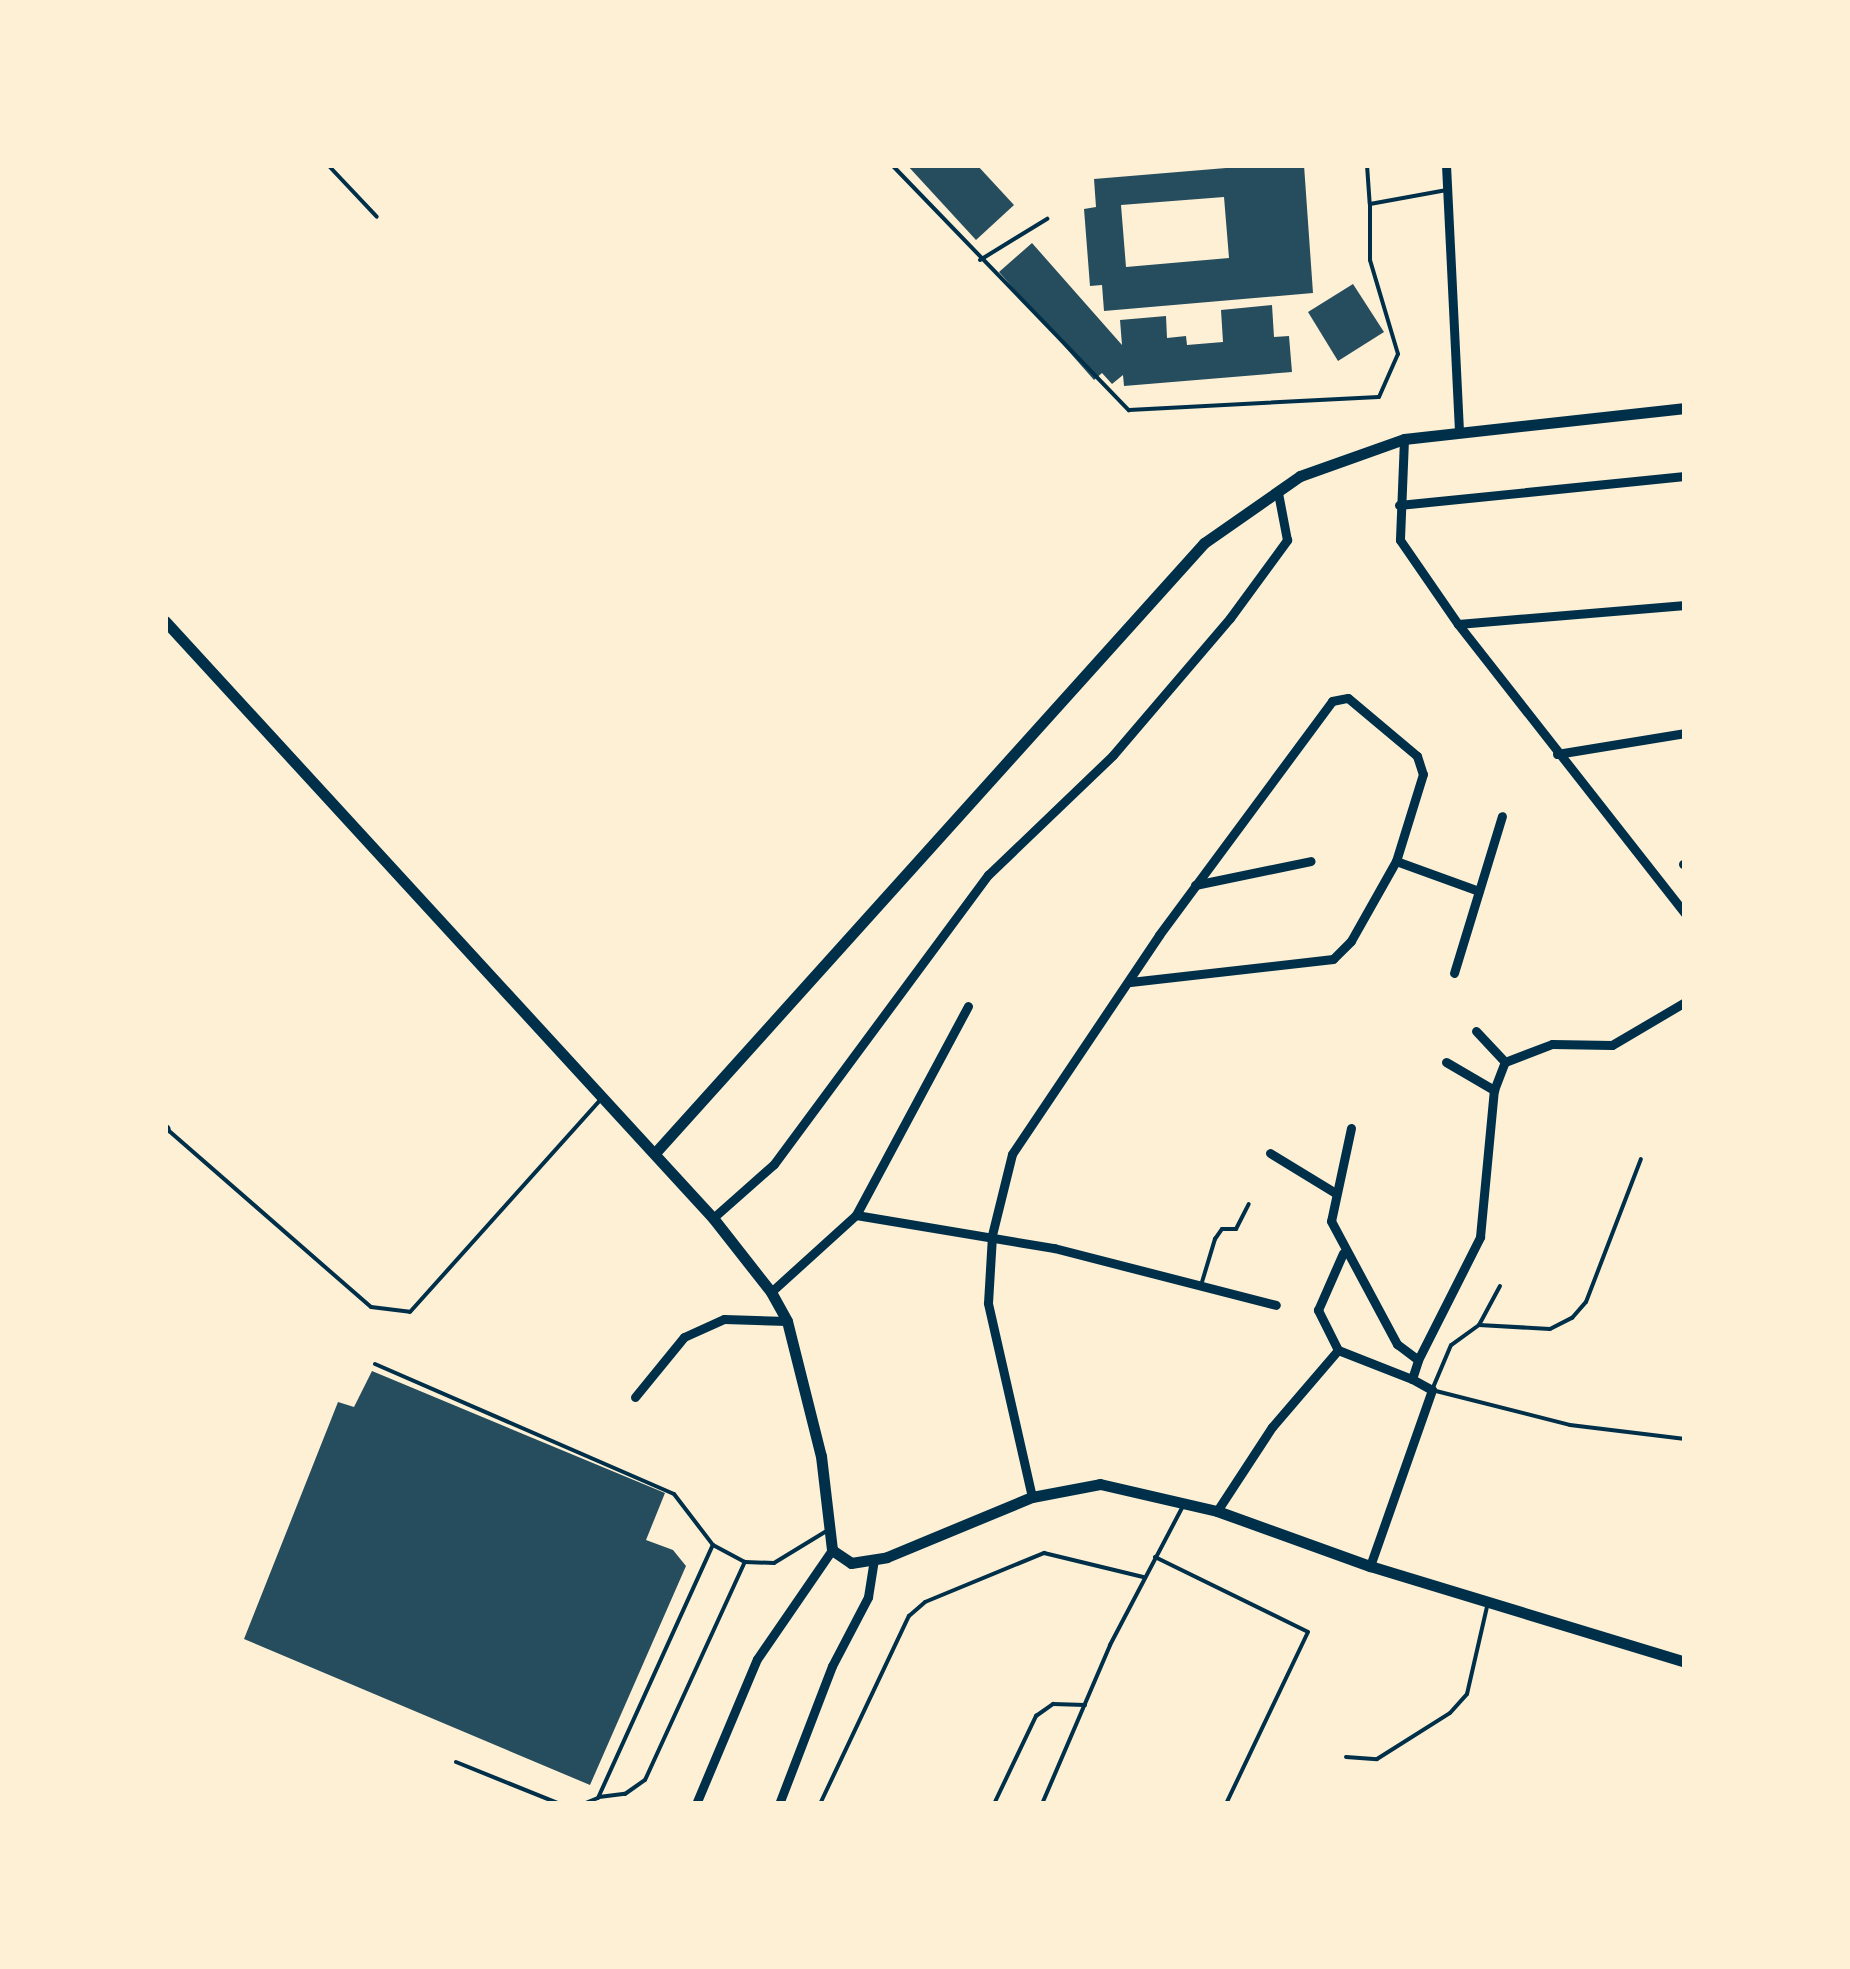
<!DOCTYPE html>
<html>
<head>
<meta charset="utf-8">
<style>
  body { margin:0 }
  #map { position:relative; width:1850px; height:1969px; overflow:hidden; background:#fdf0d5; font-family:"Asap Condensed",sans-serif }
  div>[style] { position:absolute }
  .building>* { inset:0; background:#264d5e }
  .service>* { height:4px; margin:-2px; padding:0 2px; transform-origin:2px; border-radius:2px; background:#003049 }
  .minor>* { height:9px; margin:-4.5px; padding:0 4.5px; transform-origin:4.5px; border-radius:4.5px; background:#003049 }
  .tertiary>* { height:11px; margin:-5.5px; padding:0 5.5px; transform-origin:5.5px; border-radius:5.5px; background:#003049 }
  span { translate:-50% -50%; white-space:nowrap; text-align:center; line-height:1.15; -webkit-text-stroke:10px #fdf0d5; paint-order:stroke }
  .frame { position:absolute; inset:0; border:168px solid #fdf0d5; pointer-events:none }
</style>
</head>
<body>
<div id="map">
  <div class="building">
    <i style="clip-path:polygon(907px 165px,977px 165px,1014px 205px,976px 240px)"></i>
    <i style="clip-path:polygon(evenodd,1262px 165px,1304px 165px,1313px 293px,1104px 311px,1102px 285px,1090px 286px,1084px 209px,1096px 207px,1094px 179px,1262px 165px,1224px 197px,1229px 258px,1126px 267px,1121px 205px,1224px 197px)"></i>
    <i style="clip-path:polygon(1032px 243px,1122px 345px,1120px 320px,1166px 316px,1167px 338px,1186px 336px,1187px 345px,1223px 342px,1221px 310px,1272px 305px,1274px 337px,1289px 336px,1292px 372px,1124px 386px,1123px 375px,1112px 384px,1102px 373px,1094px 380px,999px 272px)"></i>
    <i style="clip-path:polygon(1353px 284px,1384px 332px,1338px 361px,1308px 312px)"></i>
    <i style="clip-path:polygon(372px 1371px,665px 1493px,646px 1540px,673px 1550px,686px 1566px,590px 1785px,244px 1639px,338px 1402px,354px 1407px)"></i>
  </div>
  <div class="service">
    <i style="left:328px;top:165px;width:71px;rotate:46.7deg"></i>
    <i style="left:892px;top:165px;width:341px;rotate:46deg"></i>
    <i style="left:1129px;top:410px;width:250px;rotate:-3deg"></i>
    <i style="left:1379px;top:397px;width:47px;rotate:-66.2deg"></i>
    <i style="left:1398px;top:354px;width:98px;rotate:-106.6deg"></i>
    <i style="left:1370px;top:260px;width:56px;rotate:-90deg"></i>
    <i style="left:1370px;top:204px;width:78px;rotate:-10.3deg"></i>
    <i style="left:1367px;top:165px;width:39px;rotate:86deg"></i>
    <i style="left:980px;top:260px;width:79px;rotate:-31.5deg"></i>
    <i style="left:168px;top:1130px;width:269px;rotate:41.1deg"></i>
    <i style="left:371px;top:1307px;width:39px;rotate:7deg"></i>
    <i style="left:410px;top:1312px;width:286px;rotate:-48.1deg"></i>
    <i style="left:1202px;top:1282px;width:45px;rotate:-73.2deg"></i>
    <i style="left:1215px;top:1239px;width:12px;rotate:-55deg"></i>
    <i style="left:1222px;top:1229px;width:14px"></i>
    <i style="left:1236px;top:1229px;width:28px;rotate:-63deg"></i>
    <i style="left:1500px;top:1286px;width:44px;rotate:118.3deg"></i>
    <i style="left:1479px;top:1325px;width:34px;rotate:144deg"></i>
    <i style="left:1451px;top:1345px;width:49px;rotate:112.9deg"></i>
    <i style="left:1432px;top:1390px;width:142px;rotate:14.2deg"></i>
    <i style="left:1570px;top:1425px;width:116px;rotate:6.9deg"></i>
    <i style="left:1479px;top:1325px;width:71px;rotate:3.2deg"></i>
    <i style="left:1550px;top:1329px;width:25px;rotate:-27deg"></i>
    <i style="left:1572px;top:1318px;width:21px;rotate:-49deg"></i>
    <i style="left:1586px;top:1302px;width:153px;rotate:-69deg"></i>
    <i style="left:375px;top:1364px;width:326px;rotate:23.5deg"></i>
    <i style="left:674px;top:1494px;width:64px;rotate:52.6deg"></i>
    <i style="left:1155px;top:1557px;width:170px;rotate:26.1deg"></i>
    <i style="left:1308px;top:1632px;width:191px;rotate:115.5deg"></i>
    <i style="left:1346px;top:1757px;width:31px;rotate:4deg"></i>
    <i style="left:1377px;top:1759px;width:86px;rotate:-32.2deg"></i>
    <i style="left:1450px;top:1713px;width:25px;rotate:-48deg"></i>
    <i style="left:1467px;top:1694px;width:89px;rotate:-77.1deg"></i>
    <i style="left:456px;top:1762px;width:112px;rotate:22deg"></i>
    <i style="left:599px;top:1797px;width:26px;rotate:-7deg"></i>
    <i style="left:625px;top:1794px;width:24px;rotate:-35deg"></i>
    <i style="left:645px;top:1780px;width:240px;rotate:-65.4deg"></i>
    <i style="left:583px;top:1804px;width:16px;rotate:-22deg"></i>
    <i style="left:598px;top:1798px;width:278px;rotate:-65.6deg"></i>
    <i style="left:713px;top:1545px;width:36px;rotate:28deg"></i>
    <i style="left:745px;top:1562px;width:29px;rotate:2deg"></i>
    <i style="left:774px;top:1563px;width:60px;rotate:-31.3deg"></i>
    <i style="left:820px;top:1804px;width:208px;rotate:-64.7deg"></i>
    <i style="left:909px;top:1616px;width:21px;rotate:-41deg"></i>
    <i style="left:925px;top:1602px;width:129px;rotate:-22.4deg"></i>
    <i style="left:1044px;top:1553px;width:102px;rotate:13.6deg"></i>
    <i style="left:994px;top:1804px;width:98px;rotate:-64.5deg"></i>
    <i style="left:1036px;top:1716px;width:21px;rotate:-35deg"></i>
    <i style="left:1053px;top:1704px;width:32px;rotate:2deg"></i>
    <i style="left:1042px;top:1804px;width:173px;rotate:-66.8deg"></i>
    <i style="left:1110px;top:1645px;width:157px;rotate:-62.3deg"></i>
  </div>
  <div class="minor">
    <i style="left:1446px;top:165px;width:263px;rotate:87.2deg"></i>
    <i style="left:1404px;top:439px;width:101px;rotate:92.3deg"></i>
    <i style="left:1400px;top:540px;width:102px;rotate:55.4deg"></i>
    <i style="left:1458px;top:624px;width:368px;rotate:51.9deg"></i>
    <i style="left:1399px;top:505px;width:287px;rotate:-5.8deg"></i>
    <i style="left:1458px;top:624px;width:228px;rotate:-4.8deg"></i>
    <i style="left:1557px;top:754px;width:130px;rotate:-9.3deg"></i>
    <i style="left:1396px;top:861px;width:88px;rotate:19.9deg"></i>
    <i style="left:1683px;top:864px;width:2px;rotate:-27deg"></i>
    <i style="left:1195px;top:885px;width:118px;rotate:-11.7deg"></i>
    <i style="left:1454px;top:973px;width:164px;rotate:-73deg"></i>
    <i style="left:1476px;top:1031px;width:42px;rotate:46.9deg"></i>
    <i style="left:1446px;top:1062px;width:56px;rotate:30.3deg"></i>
    <i style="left:165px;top:1128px;width:1px;rotate:45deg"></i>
    <i style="left:1351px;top:1128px;width:95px;rotate:102.1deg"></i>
    <i style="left:1331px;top:1221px;width:140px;rotate:61.8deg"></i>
    <i style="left:1397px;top:1344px;width:26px;rotate:37deg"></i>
    <i style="left:1270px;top:1153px;width:75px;rotate:31.4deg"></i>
    <i style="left:856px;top:1215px;width:201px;rotate:9.5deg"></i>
    <i style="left:1054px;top:1248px;width:229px;rotate:14.4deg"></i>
    <i style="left:713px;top:1218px;width:81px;rotate:-41.5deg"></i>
    <i style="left:774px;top:1164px;width:360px;rotate:-53.5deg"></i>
    <i style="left:988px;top:875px;width:173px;rotate:-43.8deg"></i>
    <i style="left:1113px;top:755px;width:180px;rotate:-49.5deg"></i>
    <i style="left:1230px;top:618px;width:97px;rotate:-53.8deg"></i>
    <i style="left:1287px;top:540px;width:48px;rotate:-100.8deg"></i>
    <i style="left:771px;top:1292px;width:115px;rotate:-42.2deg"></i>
    <i style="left:856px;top:1215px;width:237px;rotate:-61.8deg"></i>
    <i style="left:1338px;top:1350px;width:45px;rotate:-116.6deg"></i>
    <i style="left:1318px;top:1310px;width:62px;rotate:-66.3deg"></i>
    <i style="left:635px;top:1397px;width:77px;rotate:-50.8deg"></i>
    <i style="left:684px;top:1337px;width:44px;rotate:-24.2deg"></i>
    <i style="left:724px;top:1319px;width:63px;rotate:1.8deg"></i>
    <i style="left:1032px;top:1497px;width:199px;rotate:-102.8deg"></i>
    <i style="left:988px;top:1303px;width:68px;rotate:-86.6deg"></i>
    <i style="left:992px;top:1235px;width:83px;rotate:-76.1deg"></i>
    <i style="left:1012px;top:1154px;width:264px;rotate:-56.1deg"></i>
    <i style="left:1159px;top:935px;width:291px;rotate:-53.5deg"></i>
    <i style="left:1332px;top:701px;width:16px;rotate:-11deg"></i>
    <i style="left:1348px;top:698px;width:90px;rotate:40deg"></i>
    <i style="left:1417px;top:756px;width:19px;rotate:72deg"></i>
    <i style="left:1423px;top:774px;width:91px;rotate:107.2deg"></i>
    <i style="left:1396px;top:861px;width:92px;rotate:119.4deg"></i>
    <i style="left:1351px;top:941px;width:25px;rotate:135deg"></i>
    <i style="left:1333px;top:959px;width:204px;rotate:173.5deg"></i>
    <i style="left:1217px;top:1511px;width:100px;rotate:-56.8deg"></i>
    <i style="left:1272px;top:1427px;width:101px;rotate:-49.4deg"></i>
    <i style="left:1338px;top:1350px;width:79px;rotate:21.4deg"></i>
    <i style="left:1370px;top:1566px;width:187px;rotate:-70.6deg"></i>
    <i style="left:1432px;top:1390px;width:23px;rotate:-151deg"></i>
    <i style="left:1412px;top:1379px;width:20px;rotate:-72deg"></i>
    <i style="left:1418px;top:1360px;width:138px;rotate:-63.2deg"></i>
    <i style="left:1480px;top:1237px;width:148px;rotate:-84.6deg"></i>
    <i style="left:1494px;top:1090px;width:30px;rotate:-69deg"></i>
    <i style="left:1505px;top:1062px;width:50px;rotate:-21deg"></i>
    <i style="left:1552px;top:1044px;width:60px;rotate:1deg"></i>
    <i style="left:1612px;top:1045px;width:85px;rotate:-30.5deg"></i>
    <i style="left:696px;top:1804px;width:157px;rotate:-67.2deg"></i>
    <i style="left:757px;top:1659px;width:132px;rotate:-55.5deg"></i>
    <i style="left:779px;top:1804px;width:148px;rotate:-69deg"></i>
    <i style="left:832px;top:1666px;width:78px;rotate:-62.4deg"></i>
    <i style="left:868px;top:1597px;width:38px;rotate:-81deg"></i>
  </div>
  <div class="tertiary">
    <i style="left:165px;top:621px;width:810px;rotate:47.45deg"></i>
    <i style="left:713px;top:1218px;width:94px;rotate:51.9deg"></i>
    <i style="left:771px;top:1292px;width:33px;rotate:61deg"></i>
    <i style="left:787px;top:1321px;width:139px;rotate:75.9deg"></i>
    <i style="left:821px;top:1456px;width:95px;rotate:83.3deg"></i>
    <i style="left:832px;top:1550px;width:23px;rotate:34deg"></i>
    <i style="left:851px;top:1563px;width:36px;rotate:-9deg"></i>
    <i style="left:887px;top:1557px;width:157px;rotate:-22.5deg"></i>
    <i style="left:1032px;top:1497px;width:69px;rotate:-10.8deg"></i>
    <i style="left:1100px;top:1484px;width:120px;rotate:13deg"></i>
    <i style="left:1217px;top:1511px;width:163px;rotate:19.8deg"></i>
    <i style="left:1370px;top:1566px;width:329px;rotate:16.9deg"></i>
    <i style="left:655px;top:1153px;width:821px;rotate:-48.01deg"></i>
    <i style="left:1204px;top:543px;width:117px;rotate:-34.9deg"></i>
    <i style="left:1300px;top:476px;width:110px;rotate:-19.6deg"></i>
    <i style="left:1404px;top:439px;width:283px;rotate:-6.3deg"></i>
  </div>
  <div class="frame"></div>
</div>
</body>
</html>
